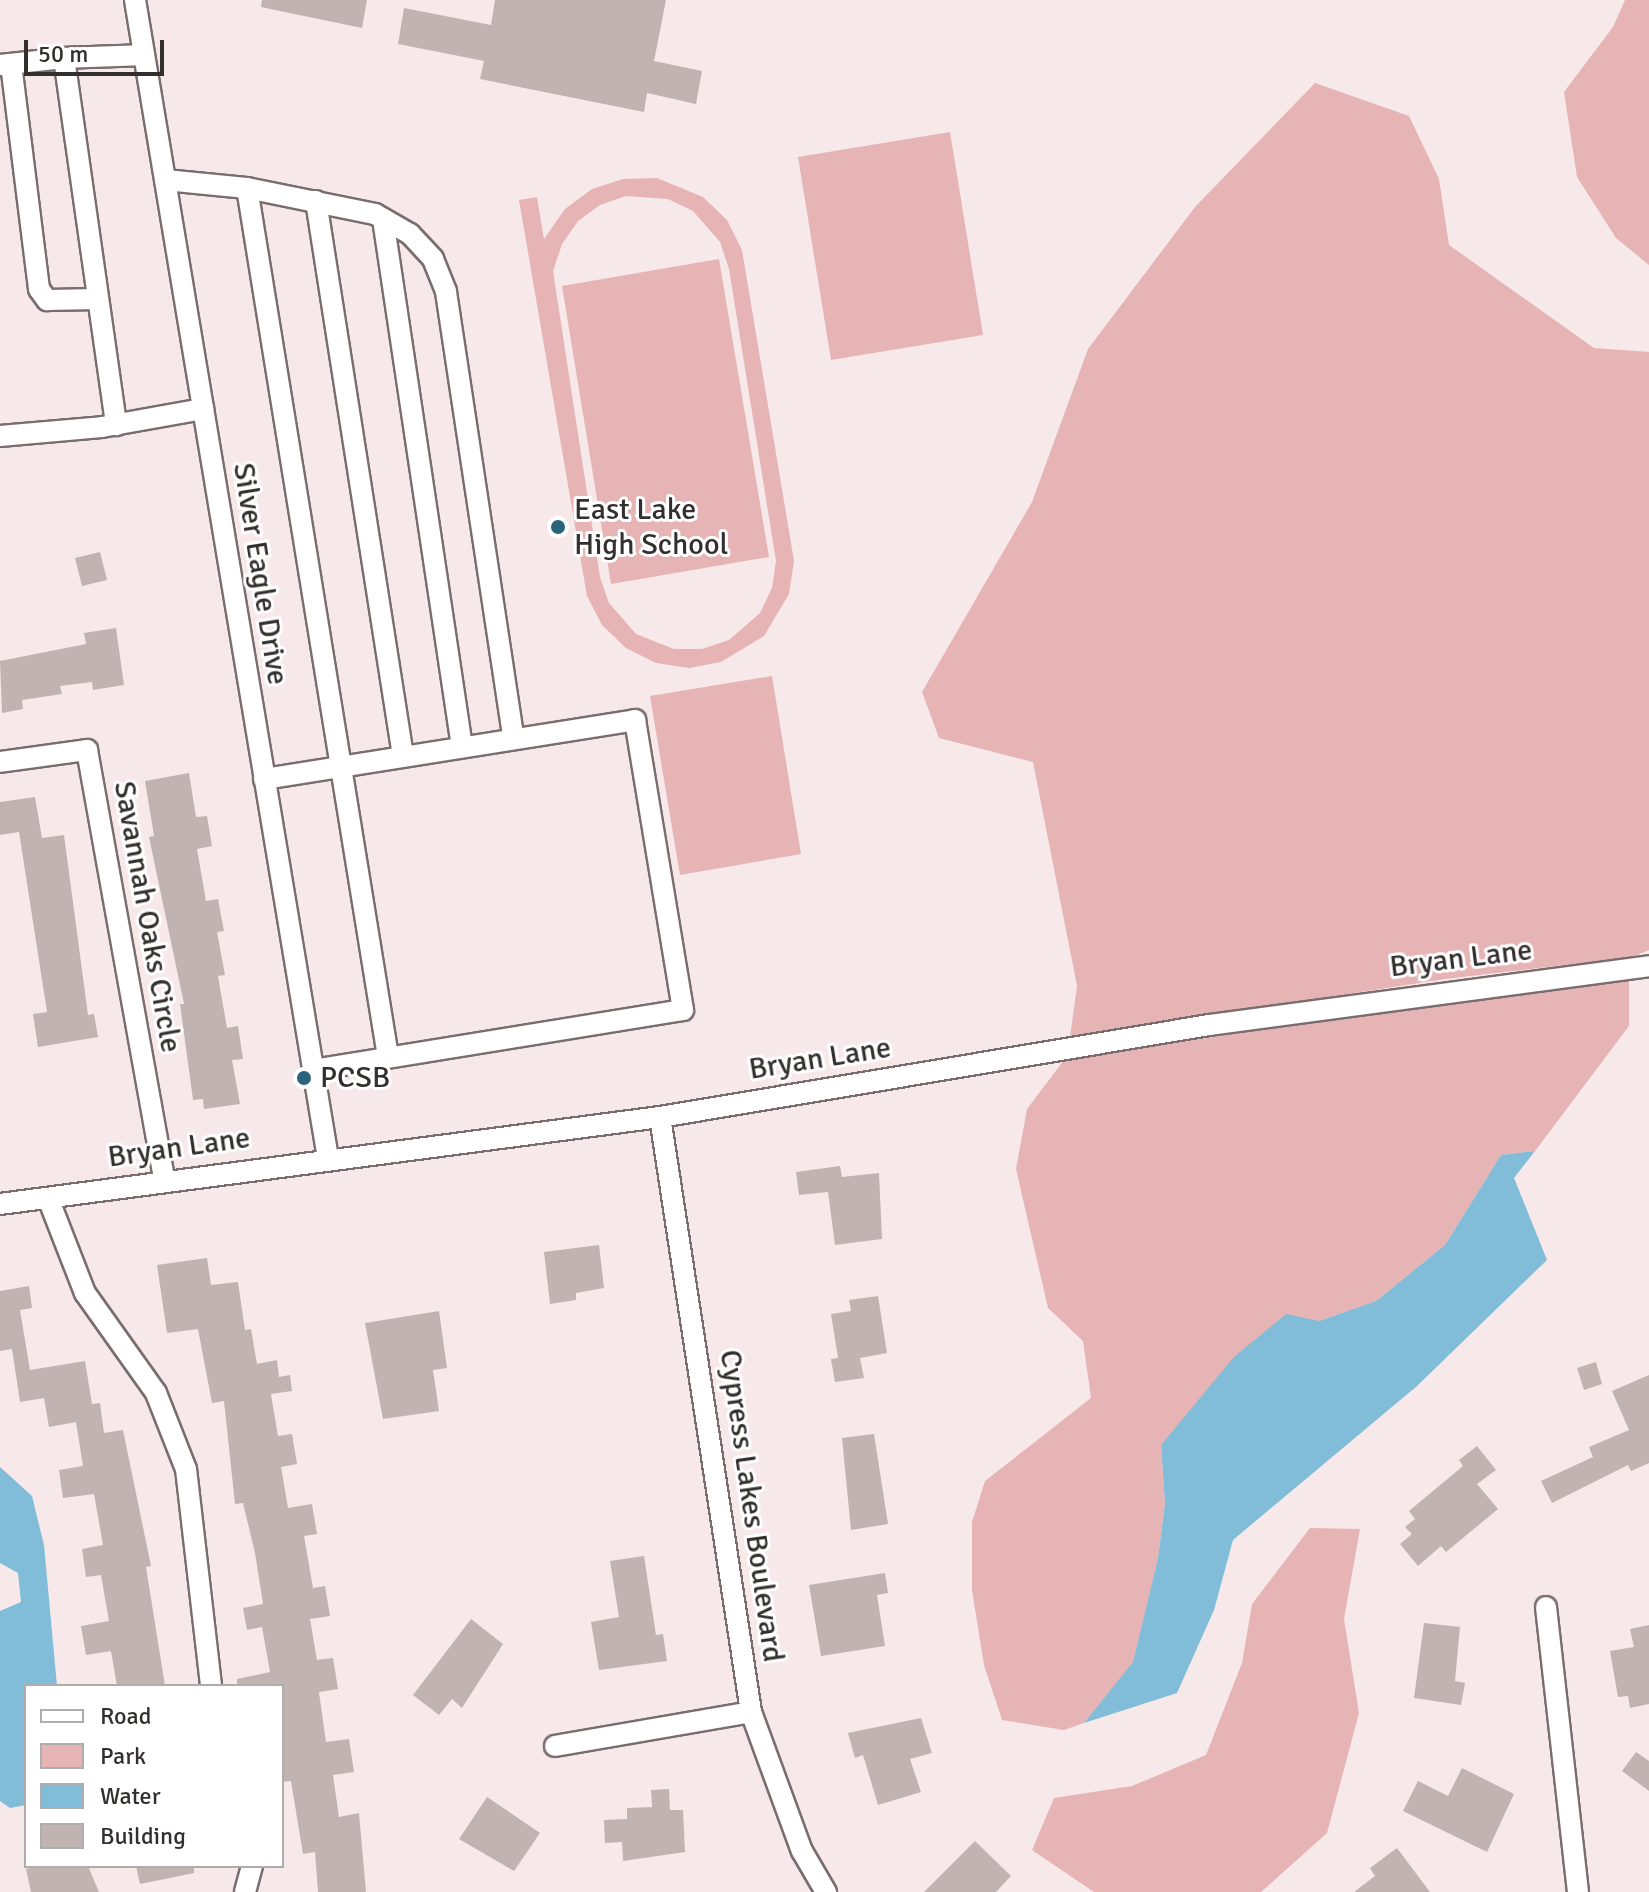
<!DOCTYPE html>
<html>
<head>
<meta charset="utf-8">
<style>
  body { margin:0 }
  #map { position:relative; width:1649px; height:1892px; overflow:hidden; background:#f7e9e9; font-family:Signika,sans-serif }
  div>[style] { position:absolute }
  .green>* { inset:0; background:#e6b4b4 }
  .water>* { inset:0; background:#81bcd8 }
  .building>* { inset:0; background:#c0b3b2 }
  .roads { filter:drop-shadow(2px 0 #7a6d6d) drop-shadow(-2px 0 #7a6d6d) drop-shadow(0 2px #7a6d6d) drop-shadow(0 -2px #7a6d6d) }
  .minor>* { height:20px; margin:-10px; padding:0 10px; transform-origin:10px; border-radius:10px; background:#fff }
  .dots>* { width:22px; height:22px; translate:-50% -50%; box-sizing:border-box; border:4px solid #fff; border-radius:50% }
  span { translate:-50% -50%; white-space:nowrap; text-align:center; line-height:1.15; -webkit-text-stroke:6px #fff; paint-order:stroke }
  .poi-label { font-size:30px; color:#342f2f }
  .left { translate:0 -50%; text-align:left }
  .street-label { font-size:30px; color:#342f2f }
  .legend { position:absolute; left:24px; top:1684px; width:260px; height:184px; box-sizing:border-box; background:#fff; border:2px solid #aeacac; margin:0; padding:10px 14px; list-style:none; font-size:24px; color:#342f2f }
  .legend li { display:flex; align-items:center; gap:16px; height:40px }
  .legend b { width:40px; border:2px solid #aeacac }
  .scale { position:absolute; left:24px; top:40px; width:140px; height:36px; box-sizing:border-box; border:4px solid #342f2f; border-top:0; padding-left:10px; font-size:24px; line-height:28px; white-space:nowrap; color:#342f2f; -webkit-text-stroke:6px #fff; paint-order:stroke }
</style>
</head>
<body>
<div id="map">
  <div class="green">
    <i style="clip-path:polygon(1625px 0,1649px 0,1649px 265px,1616px 238px,1577px 177px,1564px 92px,1613px 27px)"></i>
    <i style="clip-path:polygon(1315px 83px,1409px 116px,1439px 179px,1449px 245px,1594px 348px,1649px 352px,1649px 950px,1632px 957px,1445px 979px,1070px 1037px,1077px 986px,1033px 762px,939px 738px,922px 692px,1032px 502px,1088px 349px,1195px 207px)"></i>
    <i style="clip-path:polygon(950px 132px,983px 335px,831px 360px,798px 157px)"></i>
    <i style="clip-path:polygon(evenodd,657px 178px,703px 197px,727px 220px,742px 250px,794px 561px,789px 594px,764px 636px,721px 662px,689px 668px,656px 663px,626px 648px,602px 625px,587px 596px,519px 200px,537px 197px,544px 239px,565px 209px,592px 189px,623px 179px,657px 178px,626px 196px,668px 199px,693px 211px,720px 242px,729px 269px,776px 561px,772px 588px,760px 613px,729px 640px,702px 649px,674px 649px,636px 634px,609px 603px,600px 577px,553px 271px,562px 244px,578px 221px,600px 205px,626px 196px)"></i>
    <i style="clip-path:polygon(719px 259px,769px 557px,611px 584px,562px 286px)"></i>
    <i style="clip-path:polygon(772px 676px,801px 854px,680px 875px,650px 696px)"></i>
    <i style="clip-path:polygon(1629px 979px,1629px 1026px,1535px 1151px,1501px 1155px,1445px 1245px,1376px 1301px,1319px 1321px,1161px 1445px,1165px 1504px,1158px 1558px,1133px 1663px,1084px 1723px,1064px 1730px,1002px 1720px,984px 1665px,972px 1590px,972px 1522px,985px 1481px,1091px 1398px,1083px 1341px,1048px 1308px,1016px 1169px,1027px 1109px,1064px 1060px,1448px 1001px)"></i>
    <i style="clip-path:polygon(1310px 1528px,1360px 1529px,1344px 1619px,1359px 1713px,1327px 1833px,1261px 1892px,1094px 1892px,1032px 1850px,1054px 1798px,1132px 1786px,1206px 1755px,1242px 1663px,1252px 1604px)"></i>
  </div>
  <div class="water">
    <i style="clip-path:polygon(1535px 1151px,1514px 1178px,1547px 1260px,1417px 1386px,1233px 1540px,1214px 1610px,1177px 1693px,1084px 1723px,1133px 1662px,1158px 1558px,1165px 1504px,1161px 1445px,1234px 1357px,1286px 1314px,1319px 1321px,1376px 1301px,1445px 1245px,1501px 1155px)"></i>
    <i style="clip-path:polygon(0 1467px,32px 1496px,44px 1545px,57px 1686px,26px 1686px,26px 1805px,10px 1808px,0 1801px,0 1611px,21px 1602px,18px 1573px,0 1563px)"></i>
  </div>
  <div class="building">
    <i style="clip-path:polygon(262px 0,367px 0,362px 28px,261px 7px)"></i>
    <i style="clip-path:polygon(495px 0,666px 0,654px 61px,702px 71px,696px 104px,647px 93px,644px 112px,480px 79px,484px 61px,398px 44px,404px 8px,491px 25px)"></i>
    <i style="clip-path:polygon(100px 552px,107px 580px,82px 586px,75px 558px)"></i>
    <i style="clip-path:polygon(116px 628px,124px 685px,93px 690px,92px 682px,60px 686px,62px 694px,22px 700px,23px 709px,2px 713px,0 661px,86px 644px,84px 633px)"></i>
    <i style="clip-path:polygon(189px 773px,196px 817px,207px 816px,212px 846px,197px 849px,206px 901px,218px 899px,224px 931px,217px 932px,225px 975px,218px 976px,227px 1028px,238px 1026px,243px 1059px,232px 1060px,240px 1104px,204px 1109px,203px 1099px,193px 1100px,180px 1004px,184px 1004px,149px 837px,154px 836px,145px 781px)"></i>
    <i style="clip-path:polygon(35px 797px,42px 838px,64px 835px,88px 1015px,94px 1014px,98px 1037px,38px 1047px,33px 1014px,47px 1012px,19px 832px,0 835px,0 802px)"></i>
    <i style="clip-path:polygon(840px 1166px,842px 1177px,879px 1173px,882px 1239px,835px 1245px,828px 1192px,799px 1195px,796px 1172px)"></i>
    <i style="clip-path:polygon(599px 1245px,604px 1288px,576px 1293px,576px 1300px,550px 1304px,544px 1252px)"></i>
    <i style="clip-path:polygon(207px 1258px,211px 1285px,238px 1282px,245px 1330px,251px 1329px,257px 1364px,277px 1360px,279px 1377px,290px 1375px,292px 1391px,271px 1394px,278px 1436px,292px 1434px,297px 1464px,281px 1467px,288px 1508px,312px 1504px,317px 1534px,304px 1536px,313px 1588px,325px 1586px,330px 1616px,310px 1619px,317px 1660px,333px 1658px,338px 1689px,319px 1692px,326px 1742px,349px 1739px,354px 1772px,333px 1775px,339px 1817px,359px 1813px,366px 1892px,318px 1892px,315px 1852px,303px 1854px,291px 1781px,282px 1782px,282px 1686px,237px 1686px,237px 1679px,270px 1672px,262px 1627px,247px 1630px,243px 1608px,263px 1604px,255px 1553px,243px 1503px,235px 1504px,224px 1401px,212px 1403px,198px 1329px,167px 1333px,157px 1265px)"></i>
    <i style="clip-path:polygon(29px 1286px,32px 1308px,20px 1310px,30px 1370px,85px 1361px,92px 1404px,100px 1403px,104px 1433px,123px 1430px,151px 1566px,146px 1567px,165px 1686px,117px 1686px,111px 1651px,86px 1655px,81px 1626px,109px 1621px,101px 1575px,86px 1577px,82px 1549px,103px 1545px,94px 1494px,63px 1498px,59px 1470px,83px 1466px,76px 1422px,49px 1427px,44px 1398px,20px 1402px,12px 1349px,0 1351px,0 1291px)"></i>
    <i style="clip-path:polygon(878px 1296px,887px 1353px,860px 1358px,864px 1378px,835px 1382px,831px 1359px,838px 1358px,831px 1314px,851px 1311px,849px 1300px)"></i>
    <i style="clip-path:polygon(439px 1311px,447px 1368px,433px 1370px,439px 1411px,383px 1419px,365px 1323px)"></i>
    <i style="clip-path:polygon(1596px 1362px,1602px 1384px,1584px 1390px,1577px 1368px)"></i>
    <i style="clip-path:polygon(1649px 1375px,1649px 1463px,1631px 1471px,1628px 1465px,1552px 1503px,1541px 1481px,1593px 1457px,1589px 1447px,1629px 1430px,1612px 1391px)"></i>
    <i style="clip-path:polygon(874px 1434px,888px 1524px,851px 1530px,842px 1438px)"></i>
    <i style="clip-path:polygon(1477px 1446px,1496px 1470px,1477px 1484px,1498px 1509px,1446px 1552px,1441px 1546px,1418px 1566px,1400px 1544px,1412px 1534px,1405px 1527px,1415px 1519px,1409px 1511px,1463px 1466px,1459px 1460px)"></i>
    <i style="clip-path:polygon(644px 1556px,656px 1635px,663px 1634px,667px 1661px,599px 1670px,591px 1622px,619px 1617px,610px 1561px)"></i>
    <i style="clip-path:polygon(885px 1573px,888px 1593px,877px 1595px,885px 1646px,821px 1656px,809px 1585px)"></i>
    <i style="clip-path:polygon(471px 1619px,503px 1644px,462px 1708px,452px 1699px,439px 1715px,413px 1695px)"></i>
    <i style="clip-path:polygon(1424px 1623px,1460px 1627px,1455px 1681px,1465px 1683px,1461px 1705px,1414px 1698px)"></i>
    <i style="clip-path:polygon(1649px 1625px,1649px 1704px,1630px 1708px,1628px 1696px,1618px 1697px,1610px 1651px,1634px 1647px,1630px 1629px)"></i>
    <i style="clip-path:polygon(921px 1718px,932px 1753px,910px 1759px,921px 1792px,878px 1805px,863px 1755px,855px 1758px,848px 1733px)"></i>
    <i style="clip-path:polygon(1636px 1752px,1649px 1761px,1649px 1791px,1622px 1771px)"></i>
    <i style="clip-path:polygon(1462px 1768px,1514px 1794px,1487px 1852px,1403px 1811px,1418px 1781px,1448px 1796px)"></i>
    <i style="clip-path:polygon(669px 1789px,670px 1810px,683px 1810px,685px 1852px,623px 1861px,622px 1842px,605px 1843px,604px 1820px,627px 1819px,627px 1808px,652px 1807px,651px 1790px)"></i>
    <i style="clip-path:polygon(487px 1797px,540px 1833px,514px 1871px,459px 1839px)"></i>
    <i style="clip-path:polygon(975px 1841px,1011px 1876px,996px 1892px,924px 1892px)"></i>
    <i style="clip-path:polygon(1397px 1848px,1430px 1892px,1354px 1892px,1375px 1876px,1370px 1868px)"></i>
    <i style="clip-path:polygon(40px 1866px,88px 1866px,99px 1892px,31px 1892px,26px 1869px)"></i>
    <i style="clip-path:polygon(136px 1866px,194px 1866px,194px 1873px,140px 1884px)"></i>
  </div>
  <div class="roads">
    <div class="minor">
      <i style="left:135px;top:0;width:1174px;rotate:80.54deg"></i>
      <i style="left:64px;top:58px;width:80px;rotate:-2.1deg"></i>
      <i style="left:11px;top:64px;width:227px;rotate:82.9deg"></i>
      <i style="left:39px;top:289px;width:14px;rotate:54deg"></i>
      <i style="left:47px;top:300px;width:51px;rotate:-1.1deg"></i>
      <i style="left:0;top:65px;width:64px;rotate:-6.2deg"></i>
      <i style="left:64px;top:58px;width:371px;rotate:81.9deg"></i>
      <i style="left:165px;top:180px;width:82px;rotate:5.6deg"></i>
      <i style="left:247px;top:188px;width:131px;rotate:11.5deg"></i>
      <i style="left:375px;top:214px;width:40px;rotate:29.7deg"></i>
      <i style="left:410px;top:234px;width:34px;rotate:47deg"></i>
      <i style="left:433px;top:259px;width:35px;rotate:68deg"></i>
      <i style="left:446px;top:292px;width:452px;rotate:81.4deg"></i>
      <i style="left:247px;top:188px;width:880px;rotate:80.78deg"></i>
      <i style="left:316px;top:201px;width:562px;rotate:81.09deg"></i>
      <i style="left:383px;top:219px;width:534px;rotate:81.49deg"></i>
      <i style="left:0;top:436px;width:102px;rotate:-5deg"></i>
      <i style="left:102px;top:427px;width:103px;rotate:-10.1deg"></i>
      <i style="left:0;top:762px;width:88px;rotate:-7.9deg"></i>
      <i style="left:87px;top:750px;width:437px;rotate:79.8deg"></i>
      <i style="left:264px;top:779px;width:376px;rotate:-9deg"></i>
      <i style="left:635px;top:720px;width:294px;rotate:80.6deg"></i>
      <i style="left:683px;top:1010px;width:375px;rotate:170.8deg"></i>
      <i style="left:660px;top:1117px;width:602px;rotate:81.3deg"></i>
      <i style="left:751px;top:1712px;width:148px;rotate:69.9deg"></i>
      <i style="left:802px;top:1851px;width:48px;rotate:59.7deg"></i>
      <i style="left:48px;top:1198px;width:102px;rotate:68.7deg"></i>
      <i style="left:85px;top:1293px;width:123px;rotate:54.6deg"></i>
      <i style="left:156px;top:1393px;width:82px;rotate:68.5deg"></i>
      <i style="left:186px;top:1469px;width:218px;rotate:83.4deg"></i>
      <i style="left:0;top:1204px;width:666px;rotate:-7.51deg"></i>
      <i style="left:660px;top:1117px;width:557px;rotate:-9.51deg"></i>
      <i style="left:1209px;top:1025px;width:444px;rotate:-7.6deg"></i>
      <i style="left:1546px;top:1607px;width:287px;rotate:83.6deg"></i>
      <i style="left:555px;top:1746px;width:199px;rotate:-9.8deg"></i>
      <i style="left:245px;top:1892px;width:27px;rotate:-75deg"></i>
    </div>
  </div>
  <div class="dots">
    <i style="left:558px;top:527px;background:#29637c"></i>
    <i style="left:304px;top:1078px;background:#29637c"></i>
  </div>
  <div class="poi-label">
    <span class="left" style="left:574px;top:527px">East Lake<br>High School</span>
    <span class="left" style="left:320px;top:1078px">PCSB</span>
  </div>
  <div class="street-label">
    <span style="left:260px;top:574px;rotate:81deg">Silver Eagle Drive</span>
    <span style="left:147px;top:917px;rotate:80deg">Savannah Oaks Circle</span>
    <span style="left:1461px;top:959px;rotate:-7deg">Bryan Lane</span>
    <span style="left:820px;top:1059px;rotate:-9deg">Bryan Lane</span>
    <span style="left:179px;top:1148px;rotate:-8deg">Bryan Lane</span>
    <span style="left:751px;top:1506px;rotate:82deg">Cypress Lakes Boulevard</span>
  </div>
  <ul class="legend">
  <li><b style="height:10px;background:#fff"></b>Road</li>
  <li><b style="height:22px;background:#e6b4b4"></b>Park</li>
  <li><b style="height:22px;background:#81bcd8"></b>Water</li>
  <li><b style="height:22px;background:#c0b3b2"></b>Building</li>
  </ul>
  <div class="scale">50 m</div>
</div>
</body>
</html>
